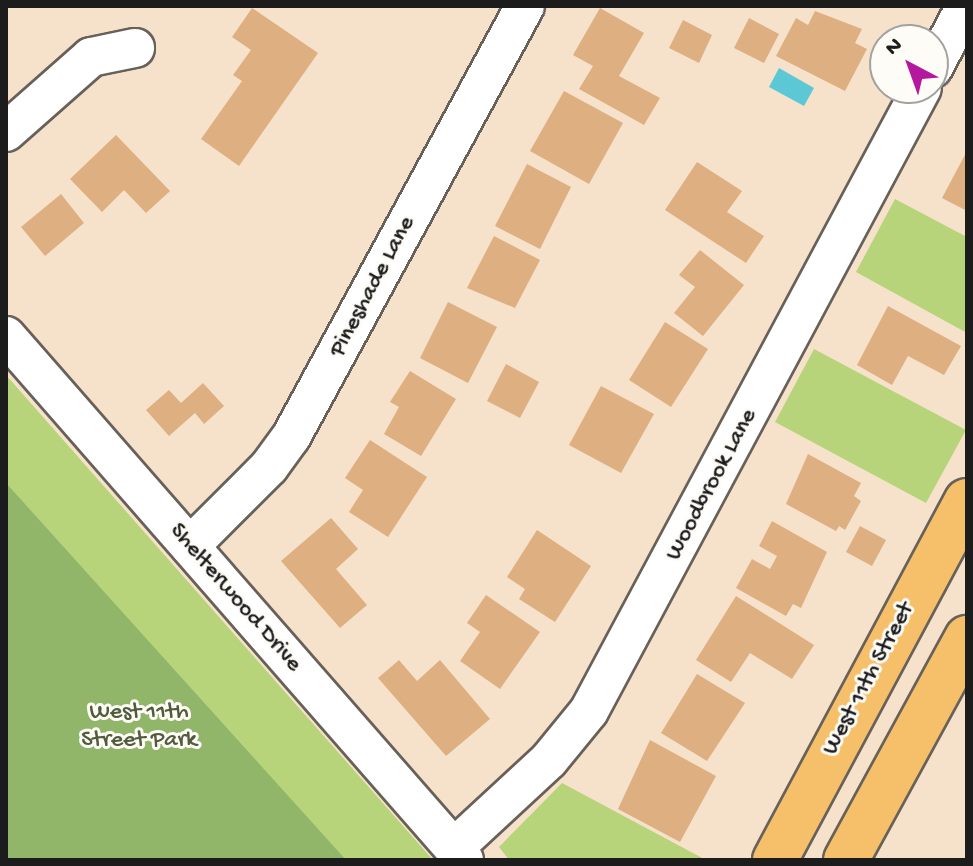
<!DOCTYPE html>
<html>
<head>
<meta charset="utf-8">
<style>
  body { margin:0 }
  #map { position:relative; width:973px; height:866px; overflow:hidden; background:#f6e2ca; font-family:"Gochi Hand",sans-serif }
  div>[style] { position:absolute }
  .green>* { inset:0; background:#b7d47a }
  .forest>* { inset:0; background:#91b66a }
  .water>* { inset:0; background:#5cc8d5 }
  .building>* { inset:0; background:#deaf81 }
  .roads { filter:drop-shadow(2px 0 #686159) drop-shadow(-2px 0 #686159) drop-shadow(0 2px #686159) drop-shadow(0 -2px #686159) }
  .minor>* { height:38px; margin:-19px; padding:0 19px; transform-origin:19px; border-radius:19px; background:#fff }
  .major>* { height:44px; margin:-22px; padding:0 22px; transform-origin:22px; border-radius:22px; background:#f6c06b }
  span { translate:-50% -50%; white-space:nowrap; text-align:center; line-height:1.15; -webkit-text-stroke:6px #fdfcf7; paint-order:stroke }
  .street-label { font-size:24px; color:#1c1c1c }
  .park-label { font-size:24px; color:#525c3d }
  .frame { position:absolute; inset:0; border:8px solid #1c1c1c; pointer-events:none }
  .north { position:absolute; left:869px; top:24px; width:80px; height:80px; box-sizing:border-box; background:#fdfcf7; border:2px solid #a3a29f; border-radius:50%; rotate:319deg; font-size:22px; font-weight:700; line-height:32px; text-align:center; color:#1c1c1c }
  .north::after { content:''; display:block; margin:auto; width:28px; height:36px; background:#b5179e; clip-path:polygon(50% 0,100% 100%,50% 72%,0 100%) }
</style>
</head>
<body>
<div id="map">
  <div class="green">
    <i style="clip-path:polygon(895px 199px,967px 237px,967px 333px,856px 272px)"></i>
    <i style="clip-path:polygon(814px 349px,966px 430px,926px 503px,775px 422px)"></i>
    <i style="clip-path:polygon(6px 375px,433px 860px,6px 860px)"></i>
    <i style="clip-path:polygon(562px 783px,706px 860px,509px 860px,499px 847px)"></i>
  </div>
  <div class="forest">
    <i style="clip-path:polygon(6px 483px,346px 860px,6px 860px)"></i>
  </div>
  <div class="water">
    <i style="clip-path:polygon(779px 68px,814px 88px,804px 106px,769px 87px)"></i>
  </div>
  <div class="building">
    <i style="clip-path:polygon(252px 8px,318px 53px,239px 166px,201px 139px,242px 81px,233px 75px,251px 50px,232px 37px)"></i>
    <i style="clip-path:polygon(600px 8px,644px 33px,619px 76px,660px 98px,644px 125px,579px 89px,593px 66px,573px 55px)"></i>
    <i style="clip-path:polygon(815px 11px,862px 29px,855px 43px,867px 49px,845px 91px,776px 56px,796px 18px,808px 25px)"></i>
    <i style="clip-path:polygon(749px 18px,779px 34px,764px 63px,734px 48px)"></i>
    <i style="clip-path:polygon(683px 20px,712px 35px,699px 63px,669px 48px)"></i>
    <i style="clip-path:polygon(564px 91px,623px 123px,589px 184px,530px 151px)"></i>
    <i style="clip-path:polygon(116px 135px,170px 191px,146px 213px,124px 190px,102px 212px,70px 179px)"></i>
    <i style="clip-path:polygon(967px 151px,967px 211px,942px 198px)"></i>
    <i style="clip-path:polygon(697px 162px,742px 191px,727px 212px,764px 236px,746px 263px,665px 210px)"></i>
    <i style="clip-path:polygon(527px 164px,571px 187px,540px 249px,495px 226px)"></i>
    <i style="clip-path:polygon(61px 194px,84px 223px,45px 256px,21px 227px)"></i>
    <i style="clip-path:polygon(494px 236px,540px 260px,515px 308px,467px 288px)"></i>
    <i style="clip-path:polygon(700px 250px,744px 285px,703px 336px,674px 313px,695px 287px,679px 275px)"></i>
    <i style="clip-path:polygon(448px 302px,497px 327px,468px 383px,420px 358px)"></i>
    <i style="clip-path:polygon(888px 306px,961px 346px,944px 375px,908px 356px,892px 385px,857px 365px)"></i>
    <i style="clip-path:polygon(665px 322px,708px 349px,671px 407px,629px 380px)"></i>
    <i style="clip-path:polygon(506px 364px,539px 382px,520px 418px,487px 401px)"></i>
    <i style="clip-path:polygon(410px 371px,456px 399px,421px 456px,384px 434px,399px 407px,390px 402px)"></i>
    <i style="clip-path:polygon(203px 383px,224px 406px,204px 424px,195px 413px,169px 436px,146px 410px,169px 390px,181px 403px)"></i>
    <i style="clip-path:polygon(601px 386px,654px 414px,621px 473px,569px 445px)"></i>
    <i style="clip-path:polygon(370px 440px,427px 477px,388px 537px,349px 512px,363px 490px,345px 478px)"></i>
    <i style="clip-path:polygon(808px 454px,861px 483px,854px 496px,861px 501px,845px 530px,839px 526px,836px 531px,786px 504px)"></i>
    <i style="clip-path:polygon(331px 518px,358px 549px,336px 569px,367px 605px,340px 628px,281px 561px)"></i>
    <i style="clip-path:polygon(772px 521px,827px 552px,801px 608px,793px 604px,786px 616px,736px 588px,752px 559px,770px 569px,777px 556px,759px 546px)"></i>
    <i style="clip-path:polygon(860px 526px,886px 540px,872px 566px,846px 552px)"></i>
    <i style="clip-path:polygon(537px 530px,591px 566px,555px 622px,519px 599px,525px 589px,507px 577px)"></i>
    <i style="clip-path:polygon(486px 595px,540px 632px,500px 689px,460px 661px,480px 632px,467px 623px)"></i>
    <i style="clip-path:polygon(736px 596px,814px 645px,792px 679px,750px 653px,731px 682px,696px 660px)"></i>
    <i style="clip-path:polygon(399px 660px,417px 681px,440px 660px,490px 719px,446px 756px,378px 678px)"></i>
    <i style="clip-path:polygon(697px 674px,745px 703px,707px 761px,661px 733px)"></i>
    <i style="clip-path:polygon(650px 740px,716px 776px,680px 842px,618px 809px)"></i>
  </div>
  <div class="roads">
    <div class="minor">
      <i style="left:933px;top:68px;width:70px;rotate:-62deg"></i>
      <i style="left:6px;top:132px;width:113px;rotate:-41.4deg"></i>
      <i style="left:91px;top:57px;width:45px;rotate:-11.6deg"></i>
      <i style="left:6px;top:336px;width:696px;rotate:48.85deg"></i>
      <i style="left:190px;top:546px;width:112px;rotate:-45deg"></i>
      <i style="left:269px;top:467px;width:37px;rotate:-54deg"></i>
      <i style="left:291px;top:437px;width:490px;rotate:-61.5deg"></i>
      <i style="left:454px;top:848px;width:129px;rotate:-42.8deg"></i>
      <i style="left:549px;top:760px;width:63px;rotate:-50.8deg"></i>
      <i style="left:589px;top:711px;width:706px;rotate:-61.88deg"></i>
    </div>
    <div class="major">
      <i style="left:775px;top:860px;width:407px;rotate:-61.9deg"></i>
      <i style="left:846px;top:860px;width:253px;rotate:-61.4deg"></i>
    </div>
  </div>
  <div class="street-label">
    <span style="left:373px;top:287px;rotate:-62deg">Pineshade Lane</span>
    <span style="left:712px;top:485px;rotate:-62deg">Woodbrook Lane</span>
    <span style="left:235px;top:598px;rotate:49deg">Shelterwood Drive</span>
    <span style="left:869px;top:679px;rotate:-62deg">West 11th Street</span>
  </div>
  <div class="park-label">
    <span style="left:139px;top:727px">West 11th<br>Street Park</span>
  </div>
  <div class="frame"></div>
  <div class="north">N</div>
</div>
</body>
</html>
